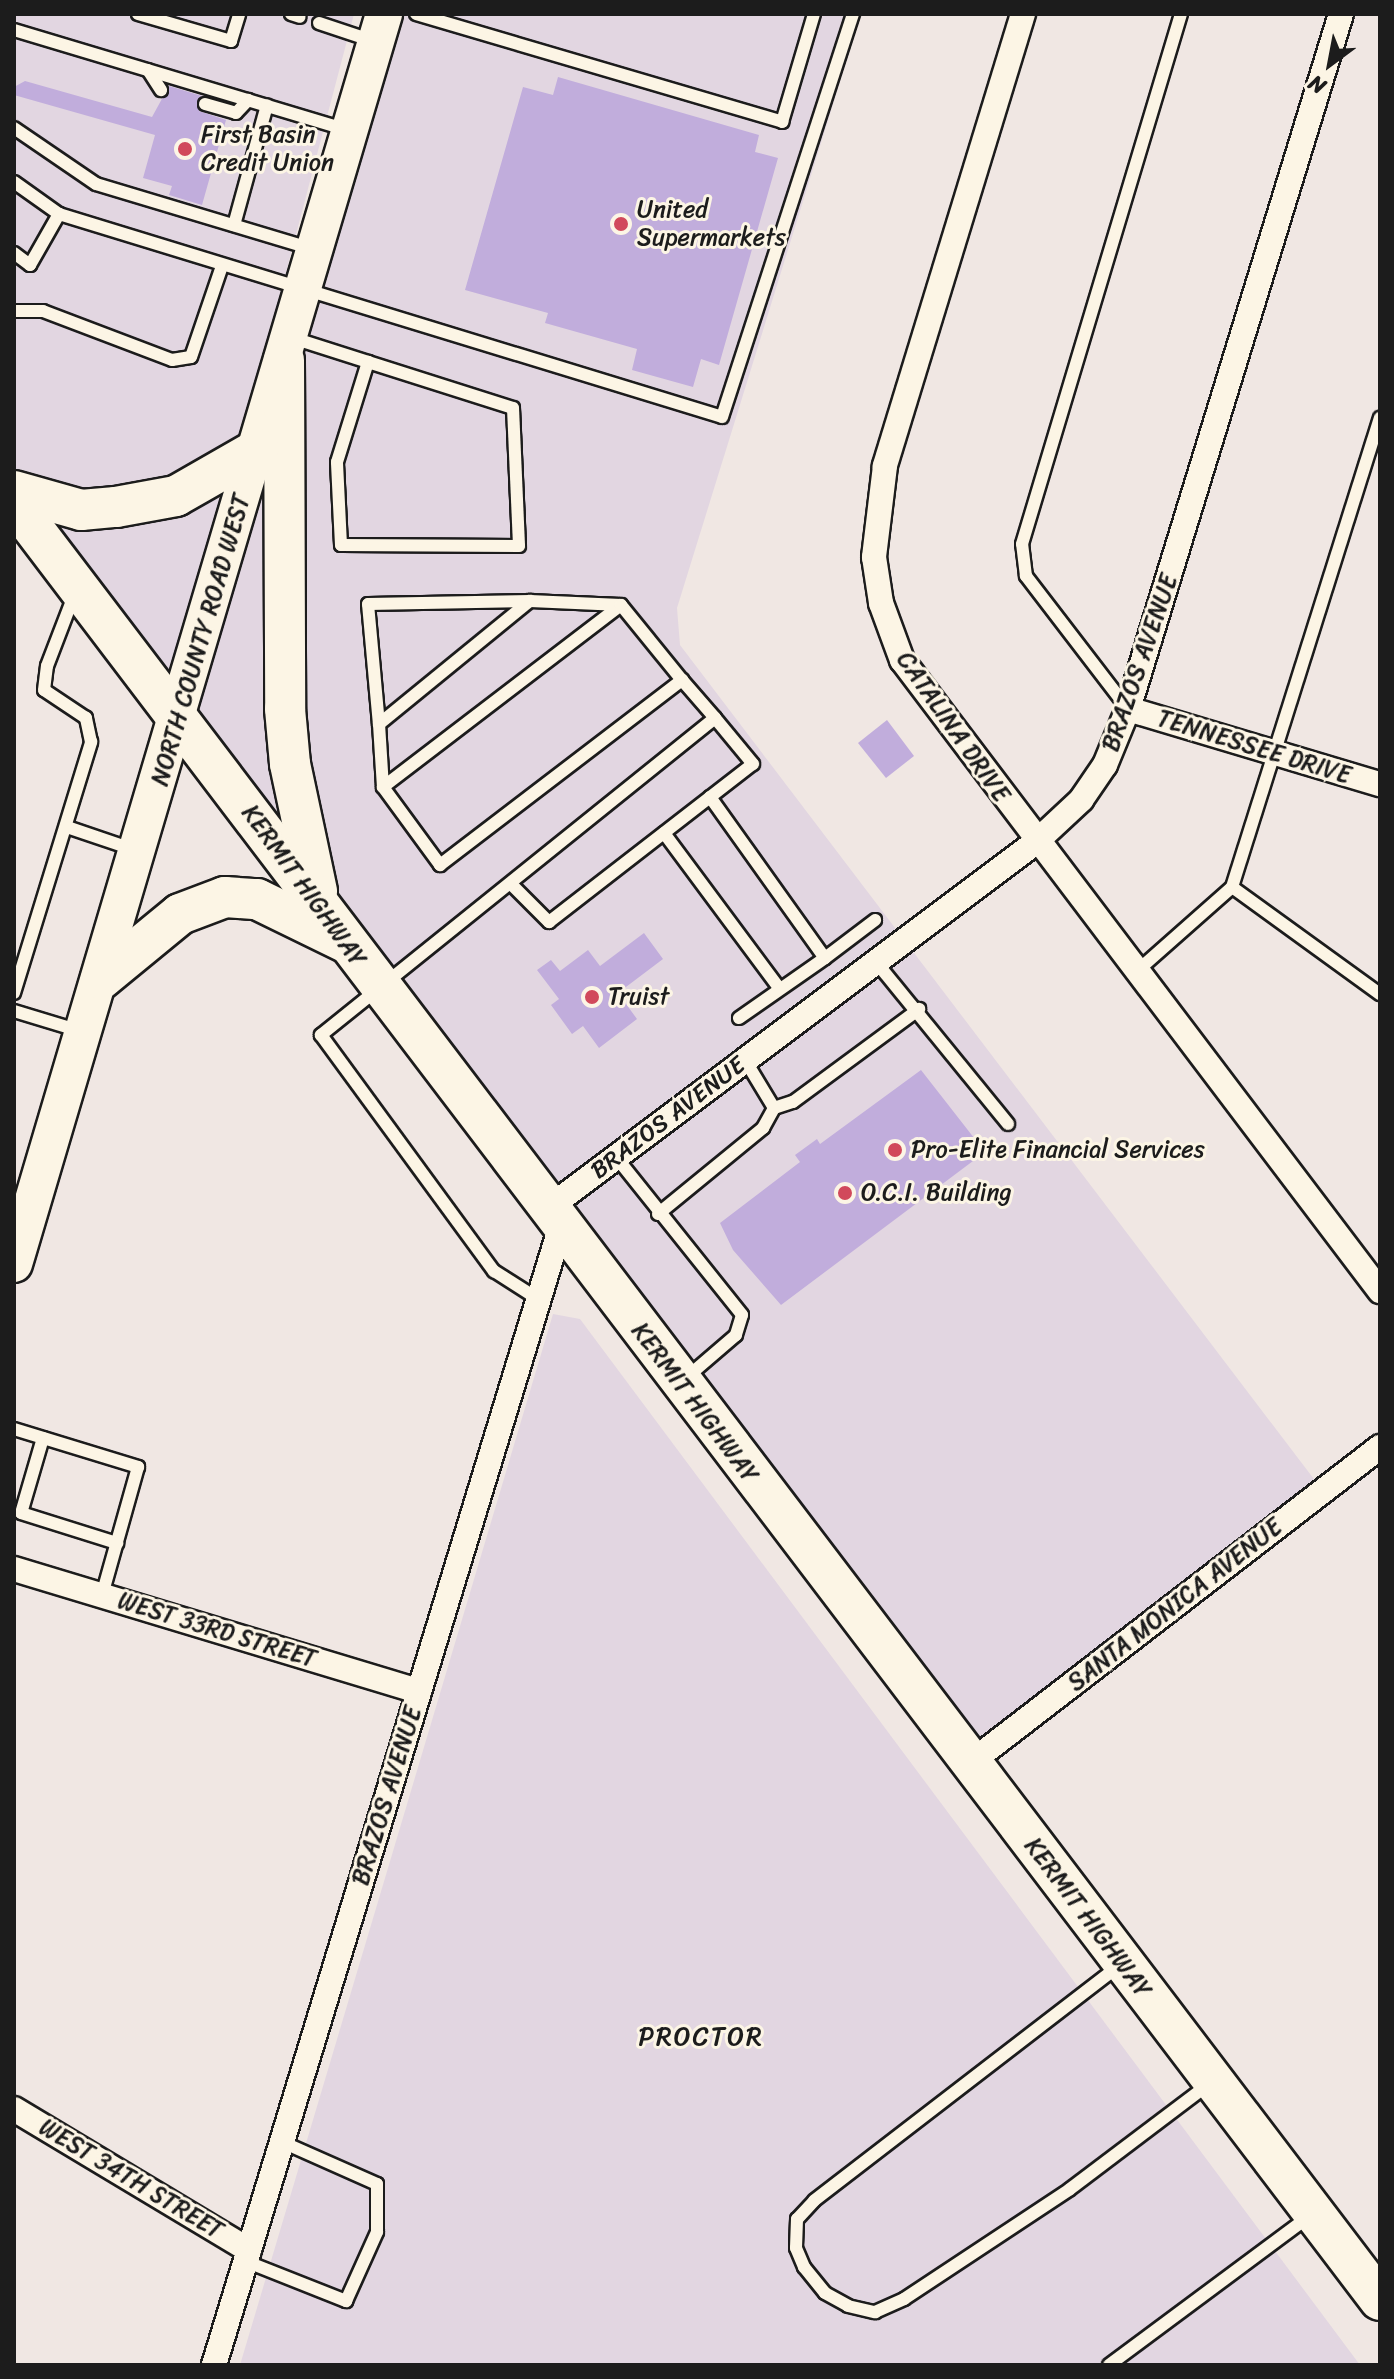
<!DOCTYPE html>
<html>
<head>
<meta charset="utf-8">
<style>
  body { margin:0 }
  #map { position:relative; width:1394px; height:2379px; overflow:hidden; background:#f0e7e3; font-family:Sriracha,sans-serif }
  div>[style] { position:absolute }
  .built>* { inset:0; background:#e2d6e1 }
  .building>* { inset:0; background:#c1addc }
  .roads { filter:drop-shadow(2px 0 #1c1c1c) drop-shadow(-2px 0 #1c1c1c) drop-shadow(0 2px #1c1c1c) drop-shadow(0 -2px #1c1c1c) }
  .lane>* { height:12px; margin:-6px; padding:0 6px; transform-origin:6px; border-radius:6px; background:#fcf5e5 }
  .street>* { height:24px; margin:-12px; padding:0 12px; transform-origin:12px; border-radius:12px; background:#fcf5e5 }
  .secondary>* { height:36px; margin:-18px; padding:0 18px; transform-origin:18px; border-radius:18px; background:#fcf5e5 }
  .primary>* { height:40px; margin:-20px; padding:0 20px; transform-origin:20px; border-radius:20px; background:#fcf5e5 }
  .dots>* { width:22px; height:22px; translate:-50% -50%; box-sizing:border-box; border:4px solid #fcf5e5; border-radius:50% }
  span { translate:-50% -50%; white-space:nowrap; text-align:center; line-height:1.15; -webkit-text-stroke:6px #fcf5e5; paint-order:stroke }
  .poi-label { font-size:24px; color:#1c1c1c }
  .left { translate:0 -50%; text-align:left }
  .street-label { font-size:24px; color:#1c1c1c }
  .neighbourhood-label { font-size:26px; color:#1c1c1c; letter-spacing:2px }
  .frame { position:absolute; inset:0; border:16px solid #1c1c1c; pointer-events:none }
  .north { position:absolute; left:1290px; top:24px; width:80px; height:80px; -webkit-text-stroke:6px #fcf5e5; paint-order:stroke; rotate:212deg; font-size:22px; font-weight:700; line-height:32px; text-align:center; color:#1c1c1c }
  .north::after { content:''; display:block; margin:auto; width:28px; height:36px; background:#1c1c1c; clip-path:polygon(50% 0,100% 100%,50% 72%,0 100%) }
</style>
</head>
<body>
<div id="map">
  <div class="built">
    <i style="clip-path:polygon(14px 14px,354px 14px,175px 694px,402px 14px,861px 14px,677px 608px,680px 645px,1323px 1491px,970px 1763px,14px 507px)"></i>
    <i style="clip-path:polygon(553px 1314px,580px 1319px,1360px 2365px,240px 2365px)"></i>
  </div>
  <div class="building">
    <i style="clip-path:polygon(558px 77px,759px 135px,755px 152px,778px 158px,719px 365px,701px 359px,693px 387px,632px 370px,637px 349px,545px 323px,548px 313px,465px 290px,523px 87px,553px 95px)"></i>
    <i style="clip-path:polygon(25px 81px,152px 117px,169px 86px,202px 96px,199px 111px,226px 120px,202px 205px,169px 195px,172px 186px,143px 178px,155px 135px,14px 95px,14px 87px)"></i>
    <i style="clip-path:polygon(887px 720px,914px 756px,886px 778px,858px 743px)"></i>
    <i style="clip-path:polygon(644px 933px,663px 959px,618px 993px,637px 1019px,599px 1048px,583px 1026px,572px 1034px,551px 1005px,559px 999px,537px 970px,551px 960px,560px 971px,588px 950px,600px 966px)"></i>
    <i style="clip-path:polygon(921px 1070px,985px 1152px,781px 1305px,733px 1250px,720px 1223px,800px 1162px,795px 1155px,817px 1139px,820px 1144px)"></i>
  </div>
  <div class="roads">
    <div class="lane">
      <i style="left:138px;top:14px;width:97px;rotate:16.2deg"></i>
      <i style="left:231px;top:41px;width:28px;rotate:-73deg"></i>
      <i style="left:291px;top:14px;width:9px;rotate:18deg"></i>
      <i style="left:416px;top:14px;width:382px;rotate:16.4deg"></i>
      <i style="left:782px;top:122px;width:113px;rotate:-73.5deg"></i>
      <i style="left:319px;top:23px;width:57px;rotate:18.4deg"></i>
      <i style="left:14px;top:30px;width:349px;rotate:16.7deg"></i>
      <i style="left:148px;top:70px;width:24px;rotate:57deg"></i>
      <i style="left:205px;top:104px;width:32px;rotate:16deg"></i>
      <i style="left:236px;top:113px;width:18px;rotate:-47deg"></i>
      <i style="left:14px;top:128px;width:99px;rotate:34.3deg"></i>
      <i style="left:96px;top:184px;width:226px;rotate:16.7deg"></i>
      <i style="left:14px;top:182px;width:55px;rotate:35.4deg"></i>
      <i style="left:59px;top:214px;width:693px;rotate:17.02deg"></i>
      <i style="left:722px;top:417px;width:424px;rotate:-72deg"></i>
      <i style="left:234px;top:225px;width:124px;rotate:-74.6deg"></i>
      <i style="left:14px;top:253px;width:20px;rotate:37deg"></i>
      <i style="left:30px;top:265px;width:59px;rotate:-60.4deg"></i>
      <i style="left:14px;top:311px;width:29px"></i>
      <i style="left:43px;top:311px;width:138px;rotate:20.8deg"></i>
      <i style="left:172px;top:360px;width:19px;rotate:-9deg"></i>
      <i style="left:191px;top:357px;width:96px;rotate:-71.2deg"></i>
      <i style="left:293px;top:338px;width:79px;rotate:17.7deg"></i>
      <i style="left:368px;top:362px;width:152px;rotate:17.6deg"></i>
      <i style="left:513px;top:408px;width:138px;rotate:87.5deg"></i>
      <i style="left:519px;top:546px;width:178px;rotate:-179.7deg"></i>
      <i style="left:341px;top:545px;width:83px;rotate:-92.8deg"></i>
      <i style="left:337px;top:462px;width:105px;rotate:-72.8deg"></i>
      <i style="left:530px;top:601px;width:162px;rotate:178.9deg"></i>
      <i style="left:368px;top:604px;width:121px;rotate:84.8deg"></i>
      <i style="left:379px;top:724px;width:195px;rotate:-39.2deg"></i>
      <i style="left:530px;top:601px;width:91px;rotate:2.5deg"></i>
      <i style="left:621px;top:605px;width:300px;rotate:142.6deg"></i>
      <i style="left:383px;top:787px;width:97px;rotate:53.8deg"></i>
      <i style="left:440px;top:865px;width:305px;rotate:-37.4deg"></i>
      <i style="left:682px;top:680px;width:50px;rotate:49deg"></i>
      <i style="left:715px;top:718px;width:506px;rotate:141.18deg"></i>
      <i style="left:321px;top:1035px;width:293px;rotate:53.8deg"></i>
      <i style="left:494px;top:1271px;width:52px;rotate:32.5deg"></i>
      <i style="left:621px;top:605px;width:97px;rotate:50.9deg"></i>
      <i style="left:1128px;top:709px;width:168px;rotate:-127.5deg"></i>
      <i style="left:1026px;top:576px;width:32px;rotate:-97deg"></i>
      <i style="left:1022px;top:544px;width:553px;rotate:-73.3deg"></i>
      <i style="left:379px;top:724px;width:63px;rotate:86.4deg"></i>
      <i style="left:710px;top:797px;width:198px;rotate:54.5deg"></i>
      <i style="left:825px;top:958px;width:105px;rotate:145.1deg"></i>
      <i style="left:67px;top:827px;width:69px;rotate:18.7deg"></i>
      <i style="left:664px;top:833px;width:194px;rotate:53.4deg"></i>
      <i style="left:511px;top:884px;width:54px;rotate:45deg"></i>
      <i style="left:549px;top:922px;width:258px;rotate:-37.8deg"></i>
      <i style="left:753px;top:764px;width:60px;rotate:-129.6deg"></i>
      <i style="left:1232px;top:887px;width:183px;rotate:35.9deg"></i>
      <i style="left:825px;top:958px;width:63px;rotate:-37.2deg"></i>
      <i style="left:876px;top:962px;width:209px;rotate:50.8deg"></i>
      <i style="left:1136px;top:972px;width:128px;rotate:-41.5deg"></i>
      <i style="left:1232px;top:887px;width:492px;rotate:-72.5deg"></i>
      <i style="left:14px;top:993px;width:263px;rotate:-72.9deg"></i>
      <i style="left:91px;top:742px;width:25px;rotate:-102deg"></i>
      <i style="left:86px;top:718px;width:50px;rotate:-146.3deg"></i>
      <i style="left:44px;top:690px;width:24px;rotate:-83deg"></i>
      <i style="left:47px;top:666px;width:78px;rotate:-69deg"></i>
      <i style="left:14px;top:1011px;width:69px;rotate:16.9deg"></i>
      <i style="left:774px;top:1108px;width:20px;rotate:-18deg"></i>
      <i style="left:793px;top:1102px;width:157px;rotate:-36.4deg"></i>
      <i style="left:616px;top:1157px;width:202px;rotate:51.4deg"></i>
      <i style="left:742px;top:1315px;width:21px;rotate:107deg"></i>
      <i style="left:736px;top:1335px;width:66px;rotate:139.3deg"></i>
      <i style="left:658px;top:1214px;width:136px;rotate:-39.3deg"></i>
      <i style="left:763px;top:1128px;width:23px;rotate:-61deg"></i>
      <i style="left:774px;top:1108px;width:56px;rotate:-121.1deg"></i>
      <i style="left:14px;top:1429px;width:130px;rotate:17deg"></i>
      <i style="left:138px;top:1467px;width:133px;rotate:105.7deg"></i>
      <i style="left:43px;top:1438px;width:78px;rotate:106.3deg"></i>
      <i style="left:21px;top:1513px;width:101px;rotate:17.4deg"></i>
      <i style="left:1120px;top:1965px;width:386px;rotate:142.4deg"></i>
      <i style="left:814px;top:2201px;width:25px;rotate:133deg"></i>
      <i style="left:797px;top:2219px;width:29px;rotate:92deg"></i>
      <i style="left:796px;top:2248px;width:21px;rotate:67deg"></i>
      <i style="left:804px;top:2267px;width:33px;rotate:51deg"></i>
      <i style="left:825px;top:2293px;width:26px;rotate:29deg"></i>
      <i style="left:848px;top:2306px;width:28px;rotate:13deg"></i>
      <i style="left:875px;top:2312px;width:32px;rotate:-24deg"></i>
      <i style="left:904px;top:2299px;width:199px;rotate:-33.5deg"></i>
      <i style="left:1070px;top:2189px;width:174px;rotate:-37.1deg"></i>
      <i style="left:245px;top:2261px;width:109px;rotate:21.6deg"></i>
      <i style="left:346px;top:2301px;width:76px;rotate:-65.8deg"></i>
      <i style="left:377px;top:2232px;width:48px;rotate:-90deg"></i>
      <i style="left:377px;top:2184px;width:104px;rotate:-156.1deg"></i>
      <i style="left:1109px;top:2365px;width:252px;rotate:-36.6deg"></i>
    </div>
    <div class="street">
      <i style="left:1023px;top:14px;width:473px;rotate:107deg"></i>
      <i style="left:885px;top:466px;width:92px;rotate:96.9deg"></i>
      <i style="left:874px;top:557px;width:47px;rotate:81.3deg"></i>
      <i style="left:881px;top:603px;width:61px;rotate:69.8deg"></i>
      <i style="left:902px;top:660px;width:792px;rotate:52.86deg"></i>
      <i style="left:1128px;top:709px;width:263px;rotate:16.6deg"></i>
      <i style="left:547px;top:1209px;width:611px;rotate:-36.89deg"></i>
      <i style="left:1036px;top:842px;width:62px;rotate:-43deg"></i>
      <i style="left:1081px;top:800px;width:42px;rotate:-55.6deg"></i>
      <i style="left:1105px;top:765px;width:61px;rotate:-67.7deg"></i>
      <i style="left:1128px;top:709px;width:727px;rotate:-72.96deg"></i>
      <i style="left:14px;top:1569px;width:423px;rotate:16.8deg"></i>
      <i style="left:970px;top:1763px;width:518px;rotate:-37.62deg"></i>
      <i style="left:14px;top:2109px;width:274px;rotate:31deg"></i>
      <i style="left:214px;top:2365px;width:1191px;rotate:-73.06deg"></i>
    </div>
    <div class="secondary">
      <i style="left:14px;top:1264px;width:1304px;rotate:-73.51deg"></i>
    </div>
    <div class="primary">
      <i style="left:284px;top:360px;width:349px;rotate:89.8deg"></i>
      <i style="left:285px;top:709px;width:55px;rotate:84.8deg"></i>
      <i style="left:290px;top:764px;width:130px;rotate:78deg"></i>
      <i style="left:14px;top:491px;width:70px;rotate:15.8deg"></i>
      <i style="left:81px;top:510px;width:35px;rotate:-5deg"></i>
      <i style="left:116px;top:507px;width:61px;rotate:-10.4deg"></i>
      <i style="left:176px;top:496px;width:95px;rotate:-29.8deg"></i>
      <i style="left:14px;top:503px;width:2257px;rotate:52.76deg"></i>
      <i style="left:101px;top:979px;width:102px;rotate:-39.4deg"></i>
      <i style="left:180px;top:914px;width:48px;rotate:-20.7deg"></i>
      <i style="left:225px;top:897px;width:32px;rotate:4deg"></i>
      <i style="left:257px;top:899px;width:98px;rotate:26deg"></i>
    </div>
  </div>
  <div class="dots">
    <i style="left:185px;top:149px;background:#d1495b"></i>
    <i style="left:621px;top:224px;background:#d1495b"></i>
    <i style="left:592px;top:997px;background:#d1495b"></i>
    <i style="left:895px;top:1150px;background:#d1495b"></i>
    <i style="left:845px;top:1193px;background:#d1495b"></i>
  </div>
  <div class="poi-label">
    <span class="left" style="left:201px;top:149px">First Basin<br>Credit Union</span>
    <span class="left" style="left:637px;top:224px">United<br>Supermarkets</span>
    <span class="left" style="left:608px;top:997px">Truist</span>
    <span class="left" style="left:911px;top:1150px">Pro-Elite Financial Services</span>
    <span class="left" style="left:861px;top:1193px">O.C.I. Building</span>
  </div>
  <div class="street-label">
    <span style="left:201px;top:640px;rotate:-74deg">NORTH COUNTY ROAD WEST</span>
    <span style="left:1140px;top:663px;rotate:-71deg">BRAZOS AVENUE</span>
    <span style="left:953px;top:727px;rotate:55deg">CATALINA DRIVE</span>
    <span style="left:1254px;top:747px;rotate:17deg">TENNESSEE DRIVE</span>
    <span style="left:304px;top:886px;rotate:54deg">KERMIT HIGHWAY</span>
    <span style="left:668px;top:1118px;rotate:-37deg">BRAZOS AVENUE</span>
    <span style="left:695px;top:1403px;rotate:53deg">KERMIT HIGHWAY</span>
    <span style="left:1175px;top:1605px;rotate:-38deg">SANTA MONICA AVENUE</span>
    <span style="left:217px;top:1630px;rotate:17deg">WEST 33RD STREET</span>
    <span style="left:387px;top:1796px;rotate:-73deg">BRAZOS AVENUE</span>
    <span style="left:1088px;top:1918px;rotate:53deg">KERMIT HIGHWAY</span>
    <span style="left:131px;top:2179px;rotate:31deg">WEST 34TH STREET</span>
  </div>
  <div class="neighbourhood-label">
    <span style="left:701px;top:2037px">PROCTOR</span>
  </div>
  <div class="frame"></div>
  <div class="north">N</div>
</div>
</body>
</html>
